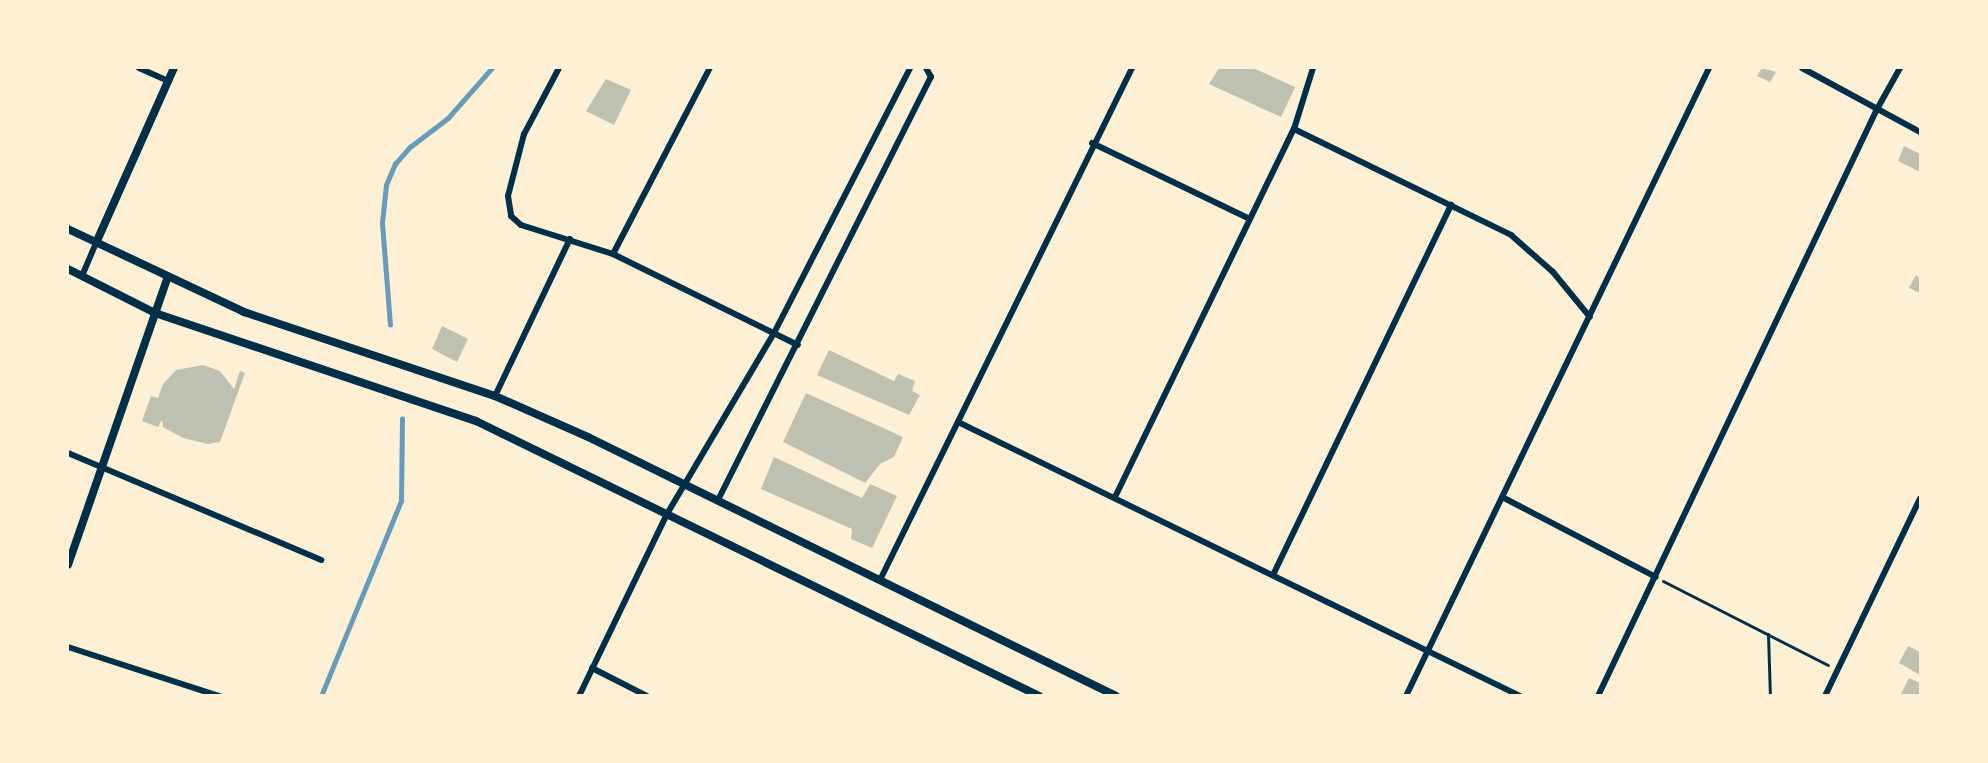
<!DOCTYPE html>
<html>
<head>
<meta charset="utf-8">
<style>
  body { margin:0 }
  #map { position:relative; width:1988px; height:763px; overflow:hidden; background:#fdf0d5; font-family:"Archivo Narrow",sans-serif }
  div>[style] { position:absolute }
  .stream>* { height:4.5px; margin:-2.25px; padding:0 2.25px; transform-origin:2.25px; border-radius:2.25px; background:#669bbc }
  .building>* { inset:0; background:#bec0b2 }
  .path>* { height:3px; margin:-1.5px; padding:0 1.5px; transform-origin:1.5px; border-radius:1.5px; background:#003049 }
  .minor>* { height:6px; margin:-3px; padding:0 3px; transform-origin:3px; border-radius:3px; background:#003049 }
  .tertiary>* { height:8px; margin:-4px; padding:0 4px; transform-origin:4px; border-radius:4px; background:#003049 }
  span { translate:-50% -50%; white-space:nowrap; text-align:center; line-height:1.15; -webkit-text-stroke:6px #fdf0d5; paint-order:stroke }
  .frame { position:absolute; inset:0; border:69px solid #fdf0d5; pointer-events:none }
</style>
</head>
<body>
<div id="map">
  <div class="stream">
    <i style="left:390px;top:325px;width:102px;rotate:-94.5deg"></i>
    <i style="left:382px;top:223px;width:38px;rotate:-84deg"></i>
    <i style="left:386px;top:185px;width:23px;rotate:-67deg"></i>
    <i style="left:395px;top:164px;width:23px;rotate:-49deg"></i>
    <i style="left:410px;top:147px;width:48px;rotate:-37.3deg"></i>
    <i style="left:448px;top:118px;width:67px;rotate:-48.7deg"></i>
    <i style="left:321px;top:696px;width:211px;rotate:-67.7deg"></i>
    <i style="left:401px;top:501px;width:82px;rotate:-89.3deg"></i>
  </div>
  <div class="building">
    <i style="clip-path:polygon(1219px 68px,1253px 68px,1295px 87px,1281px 117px,1209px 84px)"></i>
    <i style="clip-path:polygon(1762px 68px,1776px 72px,1770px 82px,1757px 76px)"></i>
    <i style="clip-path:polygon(606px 79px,631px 90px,614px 125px,586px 111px)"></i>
    <i style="clip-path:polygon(1904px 146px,1920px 154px,1920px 172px,1898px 161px)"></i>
    <i style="clip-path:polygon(1916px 275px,1920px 278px,1920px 293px,1909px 288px)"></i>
    <i style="clip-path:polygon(442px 326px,468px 339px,457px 362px,432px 349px)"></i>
    <i style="clip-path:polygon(829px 350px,894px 381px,898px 374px,915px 381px,912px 391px,920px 395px,909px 415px,817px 375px)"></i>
    <i style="clip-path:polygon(203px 365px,220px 371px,234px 389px,240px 371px,245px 373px,220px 442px,208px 444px,183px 438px,163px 427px,162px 420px,158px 427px,142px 421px,151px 396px,158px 398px,163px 384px,176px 370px)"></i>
    <i style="clip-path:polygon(806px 393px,903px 437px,894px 457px,880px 464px,865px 483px,783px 442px)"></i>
    <i style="clip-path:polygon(774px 457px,862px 498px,870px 484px,897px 496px,872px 548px,851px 539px,852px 529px,761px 489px)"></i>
    <i style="clip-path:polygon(1908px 646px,1920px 652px,1920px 675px,1899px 663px)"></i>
    <i style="clip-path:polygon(1909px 678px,1920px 683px,1920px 696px,1900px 696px)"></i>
  </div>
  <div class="path">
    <i style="left:1663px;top:581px;width:185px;rotate:27deg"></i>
    <i style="left:1768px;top:634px;width:62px;rotate:88.2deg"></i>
  </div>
  <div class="minor">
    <i style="left:139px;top:68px;width:32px;rotate:24deg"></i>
    <i style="left:559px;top:68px;width:75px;rotate:117.9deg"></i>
    <i style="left:524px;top:134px;width:64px;rotate:104.5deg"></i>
    <i style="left:508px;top:196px;width:20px;rotate:81deg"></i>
    <i style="left:511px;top:216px;width:13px;rotate:42deg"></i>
    <i style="left:521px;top:225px;width:96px;rotate:17.5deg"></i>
    <i style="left:613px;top:254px;width:206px;rotate:26.2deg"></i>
    <i style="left:1802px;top:68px;width:134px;rotate:28.5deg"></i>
    <i style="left:1294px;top:129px;width:242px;rotate:26deg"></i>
    <i style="left:1511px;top:235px;width:56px;rotate:41.4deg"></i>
    <i style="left:1553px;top:272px;width:58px;rotate:50.6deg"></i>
    <i style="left:1092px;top:143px;width:173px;rotate:25.7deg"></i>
    <i style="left:613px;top:254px;width:210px;rotate:-62.5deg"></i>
    <i style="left:82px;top:276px;width:36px;rotate:-67deg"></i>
    <i style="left:495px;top:396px;width:174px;rotate:-64.5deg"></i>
    <i style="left:958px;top:422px;width:625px;rotate:25.99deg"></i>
    <i style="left:68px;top:453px;width:275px;rotate:22.9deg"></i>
    <i style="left:1116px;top:495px;width:407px;rotate:-64.1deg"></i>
    <i style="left:1294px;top:129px;width:64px;rotate:-72.7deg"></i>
    <i style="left:1504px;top:498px;width:171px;rotate:27.5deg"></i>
    <i style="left:718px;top:500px;width:474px;rotate:-63.3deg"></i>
    <i style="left:931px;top:77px;width:10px;rotate:-119deg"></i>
    <i style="left:1273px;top:575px;width:411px;rotate:-64.3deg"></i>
    <i style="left:880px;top:580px;width:571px;rotate:-63.79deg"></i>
    <i style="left:68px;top:647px;width:159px;rotate:18deg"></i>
    <i style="left:592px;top:668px;width:62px;rotate:27deg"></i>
    <i style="left:579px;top:696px;width:202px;rotate:-64.2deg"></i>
    <i style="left:667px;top:514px;width:210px;rotate:-59.4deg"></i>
    <i style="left:774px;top:333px;width:298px;rotate:-62.8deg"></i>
    <i style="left:1406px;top:696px;width:697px;rotate:-64.24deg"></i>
    <i style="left:1598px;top:696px;width:648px;rotate:-64.58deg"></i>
    <i style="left:1876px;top:111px;width:49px;rotate:-60.8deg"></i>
    <i style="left:1825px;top:696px;width:219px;rotate:-64.3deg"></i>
  </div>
  <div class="tertiary">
    <i style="left:68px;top:229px;width:195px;rotate:25.2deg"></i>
    <i style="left:244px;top:312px;width:265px;rotate:18.5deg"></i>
    <i style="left:495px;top:396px;width:102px;rotate:23.8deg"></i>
    <i style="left:588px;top:437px;width:588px;rotate:26.13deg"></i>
    <i style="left:96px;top:243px;width:192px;rotate:-66deg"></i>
    <i style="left:68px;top:269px;width:97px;rotate:26.8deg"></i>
    <i style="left:155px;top:313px;width:339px;rotate:18.6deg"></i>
    <i style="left:476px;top:421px;width:627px;rotate:26.03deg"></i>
    <i style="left:68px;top:565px;width:305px;rotate:-70.9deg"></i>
  </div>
  <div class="frame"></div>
</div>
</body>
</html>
